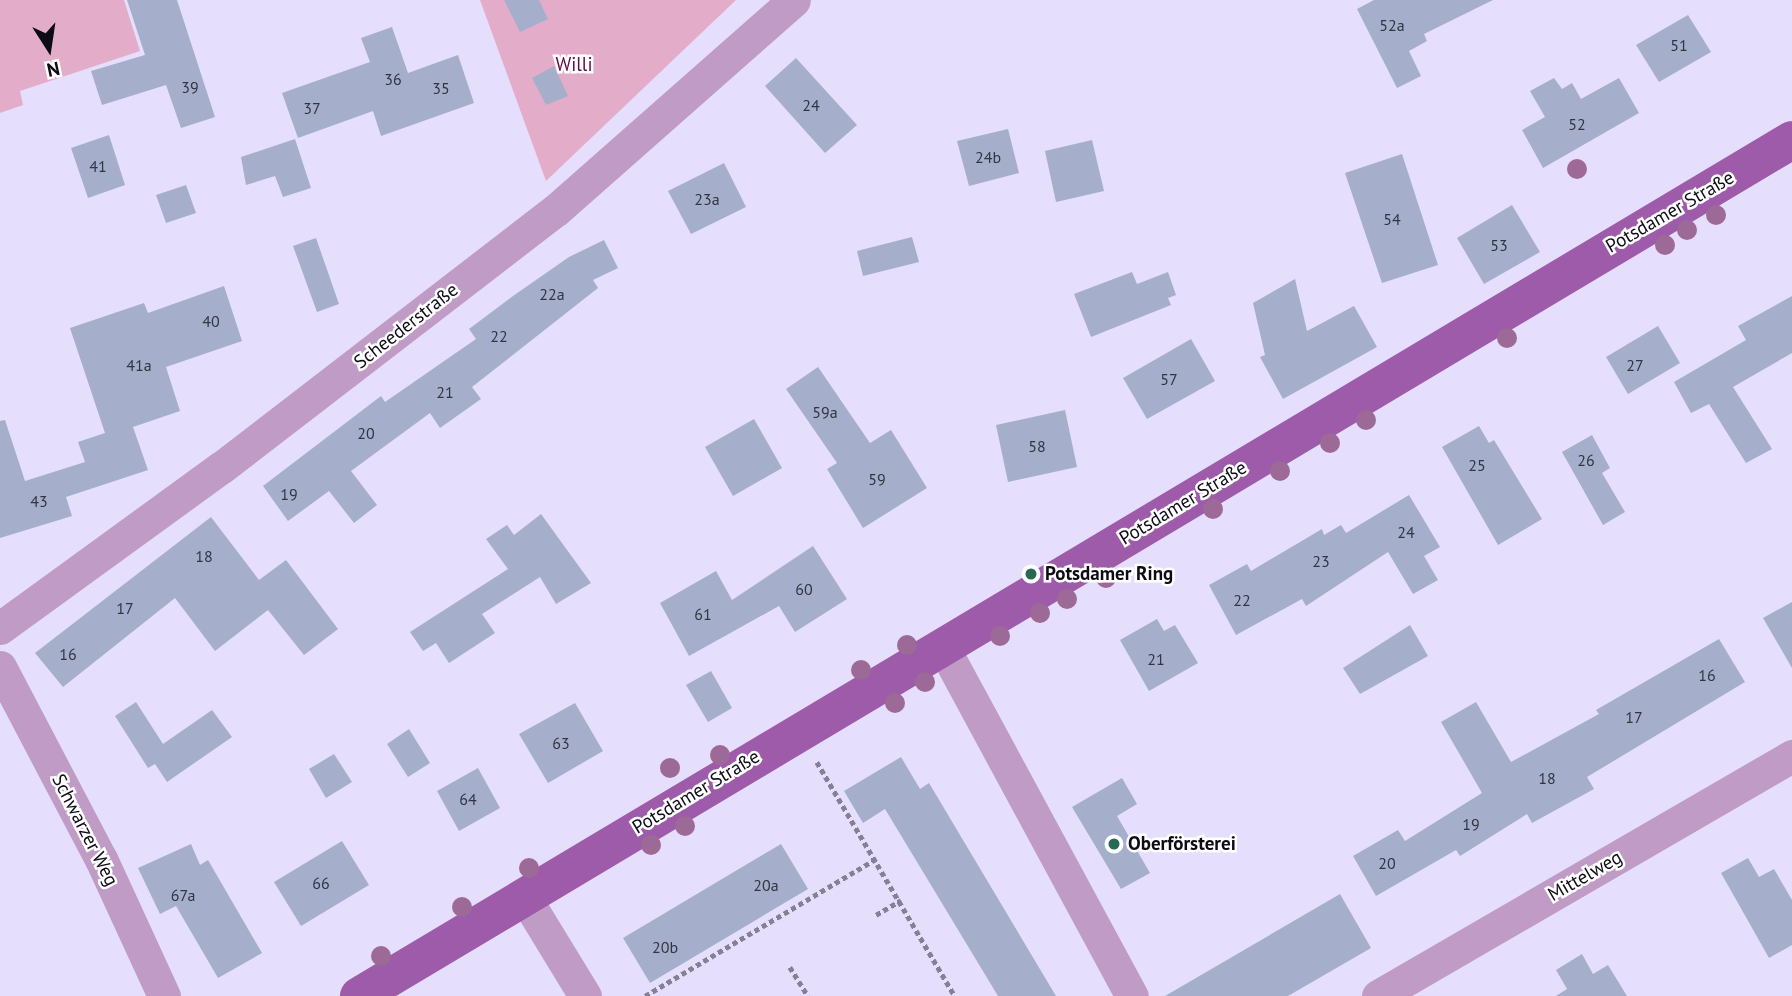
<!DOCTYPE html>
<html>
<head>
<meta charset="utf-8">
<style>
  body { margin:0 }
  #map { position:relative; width:1792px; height:996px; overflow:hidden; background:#e5defd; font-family:"PT Sans",sans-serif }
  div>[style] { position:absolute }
  .green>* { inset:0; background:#e3adca }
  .building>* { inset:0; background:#a5afcb }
  .path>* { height:4.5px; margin-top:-2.25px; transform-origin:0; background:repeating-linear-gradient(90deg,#858096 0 5px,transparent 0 8.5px) }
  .minor>* { height:33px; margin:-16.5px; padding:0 16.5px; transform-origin:16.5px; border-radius:16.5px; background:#bf9bc6 }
  .major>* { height:38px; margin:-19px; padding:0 19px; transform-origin:19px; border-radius:19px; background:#9d5baa }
  .trees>* { width:20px; height:20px; margin:-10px; border-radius:50%; background:#9d6a98 }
  .dots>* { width:19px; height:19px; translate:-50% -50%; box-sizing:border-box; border:4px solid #fff; border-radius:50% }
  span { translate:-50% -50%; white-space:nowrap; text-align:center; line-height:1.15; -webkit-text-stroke:5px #fff; paint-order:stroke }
  .number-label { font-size:16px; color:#333442 }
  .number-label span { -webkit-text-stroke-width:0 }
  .park-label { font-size:19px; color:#620b45 }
  .street-label { font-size:19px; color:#0d0b15 }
  .poi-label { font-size:19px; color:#0d0b15; font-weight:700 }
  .left { translate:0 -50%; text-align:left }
  .north { position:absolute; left:14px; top:14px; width:70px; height:70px; -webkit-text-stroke:5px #fff; paint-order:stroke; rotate:168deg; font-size:19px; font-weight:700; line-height:28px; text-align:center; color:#0d0b15 }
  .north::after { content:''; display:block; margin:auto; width:24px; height:32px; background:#0d0b15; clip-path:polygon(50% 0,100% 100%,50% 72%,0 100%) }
</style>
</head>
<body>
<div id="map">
  <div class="green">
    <i style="clip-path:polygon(0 0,124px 0,140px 51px,20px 91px,23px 105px,0 113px)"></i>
    <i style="clip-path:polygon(480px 0,736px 0,546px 181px)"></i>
  </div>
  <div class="building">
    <i style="clip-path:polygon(127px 0,177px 0,215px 117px,181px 128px,166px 85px,102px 105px,91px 71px,145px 55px)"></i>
    <i style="clip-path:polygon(504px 0,539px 0,548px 19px,520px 32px)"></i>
    <i style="clip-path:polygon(1374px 0,1493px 0,1424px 34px,1427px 41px,1409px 51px,1421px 76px,1397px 88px,1357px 9px)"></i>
    <i style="clip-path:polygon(1688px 15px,1711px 52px,1659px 82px,1636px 45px)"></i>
    <i style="clip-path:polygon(392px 27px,408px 73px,458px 55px,474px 103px,381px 136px,373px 111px,298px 138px,282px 93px,370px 62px,361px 38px)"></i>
    <i style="clip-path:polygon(796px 58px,857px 125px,825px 153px,765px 86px)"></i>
    <i style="clip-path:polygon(554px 66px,568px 96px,546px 105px,532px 78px)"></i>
    <i style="clip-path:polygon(1554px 78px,1562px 89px,1572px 83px,1581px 99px,1619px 78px,1639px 113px,1543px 168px,1522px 130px,1545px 117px,1530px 91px)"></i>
    <i style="clip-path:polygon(1008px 129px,1019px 173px,969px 186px,957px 141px)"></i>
    <i style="clip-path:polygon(109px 135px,125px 185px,88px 198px,71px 148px)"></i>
    <i style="clip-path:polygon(295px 139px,311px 188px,283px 197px,275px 176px,246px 185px,241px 157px)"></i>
    <i style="clip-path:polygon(1092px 140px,1104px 191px,1056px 202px,1045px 151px)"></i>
    <i style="clip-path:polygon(1402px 154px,1438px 265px,1382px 283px,1345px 173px)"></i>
    <i style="clip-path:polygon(724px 163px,746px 207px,691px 234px,668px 191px)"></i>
    <i style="clip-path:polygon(186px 185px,196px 213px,166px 223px,156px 195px)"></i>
    <i style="clip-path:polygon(1512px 205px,1540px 252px,1484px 284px,1457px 238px)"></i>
    <i style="clip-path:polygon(912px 237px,919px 262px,863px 276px,857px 251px)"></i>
    <i style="clip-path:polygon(316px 238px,339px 304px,317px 312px,293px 246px)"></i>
    <i style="clip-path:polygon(604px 240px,618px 268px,593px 280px,598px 288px,472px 387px,481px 399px,440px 428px,430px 413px,351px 471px,377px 505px,354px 523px,329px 491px,288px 521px,263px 486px,381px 396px,385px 402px,476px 339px,469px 329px,513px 296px,569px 257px)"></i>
    <i style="clip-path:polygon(1132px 272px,1137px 284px,1168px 272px,1176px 295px,1168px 298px,1171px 305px,1091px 337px,1074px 294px)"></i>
    <i style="clip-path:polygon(1295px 279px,1307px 331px,1354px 306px,1377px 347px,1283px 399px,1260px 357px,1265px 355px,1253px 303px)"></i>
    <i style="clip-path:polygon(224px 286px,242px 341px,166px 367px,180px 411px,133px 427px,148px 470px,66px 497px,72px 516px,0 538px,0 421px,5px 420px,25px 481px,85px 462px,78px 442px,105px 433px,70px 328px,144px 303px,148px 313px)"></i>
    <i style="clip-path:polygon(1792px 296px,1792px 353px,1733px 387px,1772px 449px,1746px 463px,1709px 404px,1691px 413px,1674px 382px,1746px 340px,1738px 326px)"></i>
    <i style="clip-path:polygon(1658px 326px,1680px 363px,1628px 394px,1606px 357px)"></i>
    <i style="clip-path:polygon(1191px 339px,1215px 381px,1147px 419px,1123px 378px)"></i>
    <i style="clip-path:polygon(818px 367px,870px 443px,891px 430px,927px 488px,863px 528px,827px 469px,837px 463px,786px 389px)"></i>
    <i style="clip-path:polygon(1065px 410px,1077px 467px,1008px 482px,996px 425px)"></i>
    <i style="clip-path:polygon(754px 419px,782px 468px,733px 496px,705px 447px)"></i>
    <i style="clip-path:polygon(1479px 426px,1489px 443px,1494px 440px,1542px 519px,1498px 545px,1442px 447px)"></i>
    <i style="clip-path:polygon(1592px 435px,1610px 468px,1602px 473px,1625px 512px,1603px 525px,1562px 452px)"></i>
    <i style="clip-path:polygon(1409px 495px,1440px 547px,1424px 556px,1438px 580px,1413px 594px,1388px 552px,1306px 606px,1302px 599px,1236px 635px,1209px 585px,1247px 564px,1251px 571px,1322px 529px,1324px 535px,1341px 525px,1346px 533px)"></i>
    <i style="clip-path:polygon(541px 514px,591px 583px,556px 604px,540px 577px,482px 614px,495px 633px,449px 663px,436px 643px,423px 651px,410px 632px,508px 569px,486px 539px,507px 525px,514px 535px)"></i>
    <i style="clip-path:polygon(211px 517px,259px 580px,286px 560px,338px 629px,304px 655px,268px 610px,215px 651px,175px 598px,63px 687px,35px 653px)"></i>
    <i style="clip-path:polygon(813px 546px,847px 599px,795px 632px,779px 606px,689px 656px,660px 603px,716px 571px,732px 600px)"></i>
    <i style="clip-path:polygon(1792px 602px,1792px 668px,1763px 618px)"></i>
    <i style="clip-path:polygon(1157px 619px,1164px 631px,1175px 625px,1198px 663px,1149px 691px,1120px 640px)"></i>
    <i style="clip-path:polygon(1410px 625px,1428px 656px,1360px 694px,1343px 668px)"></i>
    <i style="clip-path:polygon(1719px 639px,1745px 682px,1587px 777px,1594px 789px,1532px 823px,1527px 814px,1460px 856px,1456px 850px,1376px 896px,1353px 856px,1398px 830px,1405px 841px,1482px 793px,1441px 722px,1476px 702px,1511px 762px,1599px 714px,1596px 710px)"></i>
    <i style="clip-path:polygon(711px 671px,732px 708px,708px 722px,686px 685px)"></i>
    <i style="clip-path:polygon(136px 702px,163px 744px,212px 710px,232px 737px,167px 782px,155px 764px,148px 768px,115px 716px)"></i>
    <i style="clip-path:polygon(575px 703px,603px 751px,548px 783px,519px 734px)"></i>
    <i style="clip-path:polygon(409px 729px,430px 763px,408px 777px,387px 744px)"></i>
    <i style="clip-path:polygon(334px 754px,352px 782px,326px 798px,309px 769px)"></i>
    <i style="clip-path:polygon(901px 757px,920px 789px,929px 783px,1056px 996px,998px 996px,885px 809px,863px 823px,844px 791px)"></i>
    <i style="clip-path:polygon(478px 768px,500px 808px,459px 831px,437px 791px)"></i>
    <i style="clip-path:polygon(1122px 778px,1137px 804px,1117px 816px,1150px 873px,1121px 889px,1072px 807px)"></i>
    <i style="clip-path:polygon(342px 841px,369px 885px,301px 926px,274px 882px)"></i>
    <i style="clip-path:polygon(191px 844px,200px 865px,208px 860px,262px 953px,218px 978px,176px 906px,160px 914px,138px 868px)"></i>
    <i style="clip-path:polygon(781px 844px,808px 889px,650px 983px,623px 938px)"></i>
    <i style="clip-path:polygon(1748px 858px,1759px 877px,1774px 869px,1792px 900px,1792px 945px,1769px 958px,1721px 873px)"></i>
    <i style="clip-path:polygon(1340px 894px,1371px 948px,1288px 996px,1165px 996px)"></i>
    <i style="clip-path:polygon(1582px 954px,1593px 974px,1608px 965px,1627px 996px,1556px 996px,1567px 989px,1556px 970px)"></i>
  </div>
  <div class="path">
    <i style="left:817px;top:762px;width:272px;rotate:59.5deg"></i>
    <i style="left:876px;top:915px;width:29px;rotate:-31deg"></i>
    <i style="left:790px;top:967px;width:34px;rotate:58deg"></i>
    <i style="left:645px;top:996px;width:269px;rotate:-30.7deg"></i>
  </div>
  <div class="minor">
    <i style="left:0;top:628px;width:274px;rotate:-36deg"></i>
    <i style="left:222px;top:467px;width:421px;rotate:-37.6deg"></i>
    <i style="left:556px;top:210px;width:317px;rotate:-41.4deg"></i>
    <i style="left:943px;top:647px;width:397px;rotate:61.6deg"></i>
    <i style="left:0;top:667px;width:217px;rotate:62.3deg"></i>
    <i style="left:101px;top:859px;width:151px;rotate:65.3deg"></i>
    <i style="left:524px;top:896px;width:117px;rotate:58.6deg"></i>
    <i style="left:1378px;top:996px;width:479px;rotate:-30.1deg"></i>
  </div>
  <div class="major">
    <i style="left:359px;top:996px;width:1669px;rotate:-30.85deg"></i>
  </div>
  <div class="trees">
    <i style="left:1577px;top:169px"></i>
    <i style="left:1716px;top:215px"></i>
    <i style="left:1687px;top:230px"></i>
    <i style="left:1665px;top:245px"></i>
    <i style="left:1507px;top:338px"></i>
    <i style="left:1366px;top:420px"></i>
    <i style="left:1330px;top:443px"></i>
    <i style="left:1280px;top:471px"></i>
    <i style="left:1213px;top:509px"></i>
    <i style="left:1106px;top:578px"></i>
    <i style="left:1067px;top:599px"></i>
    <i style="left:1040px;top:613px"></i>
    <i style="left:1000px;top:636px"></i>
    <i style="left:907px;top:645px"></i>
    <i style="left:861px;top:670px"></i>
    <i style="left:925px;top:682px"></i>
    <i style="left:895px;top:703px"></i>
    <i style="left:720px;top:755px"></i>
    <i style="left:670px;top:768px"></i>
    <i style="left:685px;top:826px"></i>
    <i style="left:651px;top:845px"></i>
    <i style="left:529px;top:868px"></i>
    <i style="left:462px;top:907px"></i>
    <i style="left:381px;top:956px"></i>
  </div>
  <div class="dots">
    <i style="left:1031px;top:574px;background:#286855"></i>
    <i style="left:1114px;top:844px;background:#286855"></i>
  </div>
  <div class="number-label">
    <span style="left:1392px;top:25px">52a</span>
    <span style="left:1679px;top:45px">51</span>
    <span style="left:393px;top:79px">36</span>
    <span style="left:190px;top:87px">39</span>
    <span style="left:441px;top:88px">35</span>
    <span style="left:811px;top:105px">24</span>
    <span style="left:312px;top:108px">37</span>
    <span style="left:1577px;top:124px">52</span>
    <span style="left:988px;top:157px">24b</span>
    <span style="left:98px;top:166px">41</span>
    <span style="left:707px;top:199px">23a</span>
    <span style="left:1392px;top:219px">54</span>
    <span style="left:1499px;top:245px">53</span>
    <span style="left:552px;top:294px">22a</span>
    <span style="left:211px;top:321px">40</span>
    <span style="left:499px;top:336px">22</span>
    <span style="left:139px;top:365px">41a</span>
    <span style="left:1635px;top:365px">27</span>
    <span style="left:1169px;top:379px">57</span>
    <span style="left:445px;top:392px">21</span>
    <span style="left:825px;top:412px">59a</span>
    <span style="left:366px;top:433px">20</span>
    <span style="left:1037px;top:446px">58</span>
    <span style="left:1586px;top:460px">26</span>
    <span style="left:1477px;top:465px">25</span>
    <span style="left:877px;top:479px">59</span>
    <span style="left:289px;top:494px">19</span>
    <span style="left:39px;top:501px">43</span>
    <span style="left:1406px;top:532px">24</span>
    <span style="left:204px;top:556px">18</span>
    <span style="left:1321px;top:561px">23</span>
    <span style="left:804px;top:589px">60</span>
    <span style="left:1242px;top:600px">22</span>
    <span style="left:125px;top:608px">17</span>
    <span style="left:703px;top:614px">61</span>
    <span style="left:68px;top:654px">16</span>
    <span style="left:1156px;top:659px">21</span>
    <span style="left:1707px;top:675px">16</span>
    <span style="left:1634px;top:717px">17</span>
    <span style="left:561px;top:743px">63</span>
    <span style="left:1547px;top:778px">18</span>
    <span style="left:468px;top:799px">64</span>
    <span style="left:1471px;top:824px">19</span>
    <span style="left:1387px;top:863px">20</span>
    <span style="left:321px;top:883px">66</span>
    <span style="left:766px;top:885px">20a</span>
    <span style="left:183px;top:895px">67a</span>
    <span style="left:665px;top:947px">20b</span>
  </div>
  <div class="park-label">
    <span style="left:574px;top:65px">Willi</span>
  </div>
  <div class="street-label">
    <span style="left:1670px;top:212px;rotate:-30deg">Potsdamer Straße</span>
    <span style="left:406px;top:326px;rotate:-38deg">Scheederstraße</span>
    <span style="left:1183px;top:503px;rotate:-31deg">Potsdamer Straße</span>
    <span style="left:696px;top:792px;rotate:-31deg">Potsdamer Straße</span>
    <span style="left:85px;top:830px;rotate:63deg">Schwarzer Weg</span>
    <span style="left:1585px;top:876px;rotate:-30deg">Mittelweg</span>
  </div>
  <div class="poi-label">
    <span class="left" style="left:1045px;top:574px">Potsdamer Ring</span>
    <span class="left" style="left:1128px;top:844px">Oberförsterei</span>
  </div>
  <div class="north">N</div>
</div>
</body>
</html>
